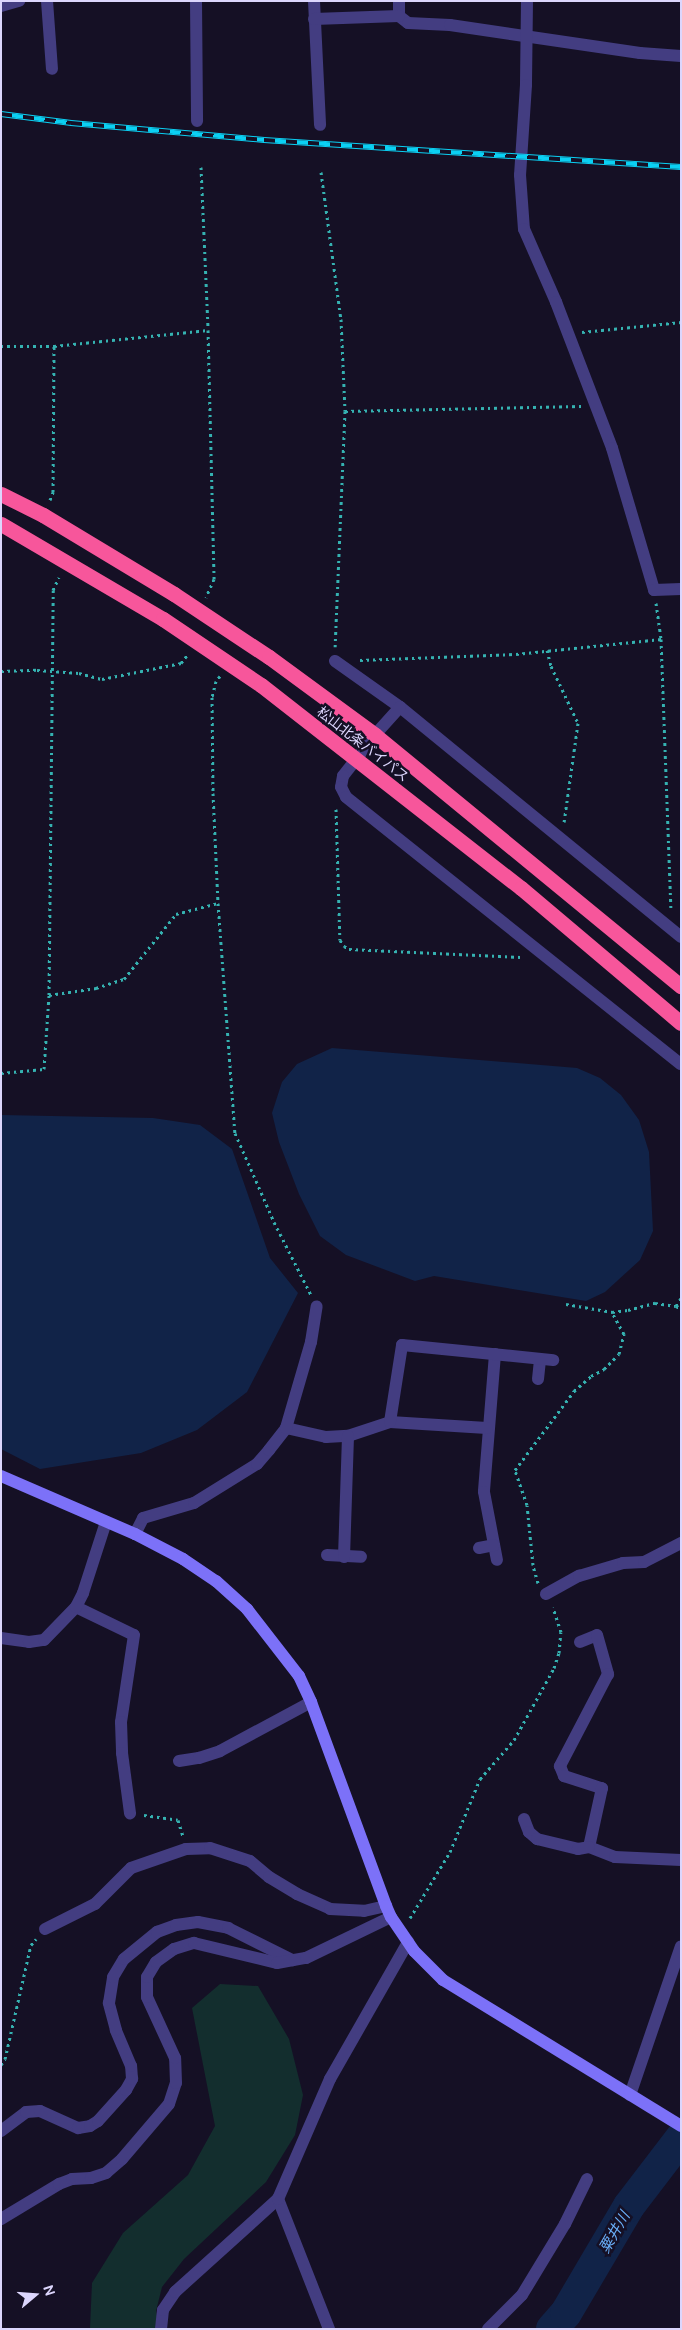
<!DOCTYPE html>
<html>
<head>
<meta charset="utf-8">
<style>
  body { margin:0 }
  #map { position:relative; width:682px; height:2330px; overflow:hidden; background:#151025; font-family:Ubuntu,"Noto Sans JP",sans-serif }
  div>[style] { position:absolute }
  .green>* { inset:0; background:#132e2e }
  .water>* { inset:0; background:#112348 }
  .river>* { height:32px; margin:-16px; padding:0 16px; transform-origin:16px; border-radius:16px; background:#112348 }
  .path>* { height:3px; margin-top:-1.5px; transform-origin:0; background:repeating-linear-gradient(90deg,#35b2b1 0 2.5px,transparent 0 6.5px) }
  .street>* { height:12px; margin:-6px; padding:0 6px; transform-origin:6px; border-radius:6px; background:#433d81 }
  .secondary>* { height:12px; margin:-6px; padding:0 6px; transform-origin:6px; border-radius:6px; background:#7c71f8 }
  .highway>* { height:15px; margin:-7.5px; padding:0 7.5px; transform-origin:7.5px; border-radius:7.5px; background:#f7569b }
  .rail>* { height:5.5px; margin-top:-2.75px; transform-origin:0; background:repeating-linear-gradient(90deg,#151025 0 11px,#0bd0f3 0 22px); box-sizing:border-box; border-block:1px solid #0bd0f3 }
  span { translate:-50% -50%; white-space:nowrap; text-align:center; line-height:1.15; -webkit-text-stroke:5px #151025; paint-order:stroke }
  .street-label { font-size:14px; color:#dcd6fd }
  .water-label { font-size:15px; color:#69aef8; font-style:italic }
  .frame { position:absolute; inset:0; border:2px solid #dcd6fd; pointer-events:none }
  .north { position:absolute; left:10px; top:2270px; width:50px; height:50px; -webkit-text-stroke:4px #151025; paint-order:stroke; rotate:72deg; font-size:14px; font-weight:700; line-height:20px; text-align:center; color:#dcd6fd }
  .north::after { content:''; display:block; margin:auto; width:18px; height:22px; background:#dcd6fd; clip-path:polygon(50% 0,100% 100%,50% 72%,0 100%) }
</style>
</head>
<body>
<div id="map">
  <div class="green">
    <i style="clip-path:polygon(220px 1984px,258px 1986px,289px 2039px,303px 2095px,295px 2135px,266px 2182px,184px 2259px,162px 2287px,156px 2311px,160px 2329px,90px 2329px,92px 2283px,123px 2233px,188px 2175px,215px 2126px,192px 2008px)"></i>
  </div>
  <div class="water">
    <i style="clip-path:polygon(332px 1048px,577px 1068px,600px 1078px,621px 1095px,639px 1120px,649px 1152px,653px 1231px,640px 1260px,605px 1292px,586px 1301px,434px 1276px,415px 1281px,346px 1255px,320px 1236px,299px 1194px,279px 1142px,272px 1113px,282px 1082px,297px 1064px)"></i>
    <i style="clip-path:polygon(1px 1115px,153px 1118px,200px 1125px,232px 1149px,270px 1258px,298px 1293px,247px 1392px,197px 1430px,141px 1453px,40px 1469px,1px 1449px)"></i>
  </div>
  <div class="river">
    <i style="left:552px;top:2329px;width:21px;rotate:-49deg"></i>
    <i style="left:566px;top:2313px;width:124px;rotate:-59.5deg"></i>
    <i style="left:629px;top:2206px;width:86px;rotate:-52.6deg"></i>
  </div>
  <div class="path">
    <i style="left:201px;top:167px;width:163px;rotate:87.5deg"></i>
    <i style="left:208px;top:330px;width:249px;rotate:88.6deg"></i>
    <i style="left:214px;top:579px;width:20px;rotate:114deg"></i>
    <i style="left:321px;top:172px;width:148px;rotate:82.3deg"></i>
    <i style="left:341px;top:319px;width:92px;rotate:87.5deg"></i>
    <i style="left:345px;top:411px;width:236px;rotate:92.4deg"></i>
    <i style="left:582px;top:332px;width:100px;rotate:-5.8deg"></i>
    <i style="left:1px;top:346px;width:53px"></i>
    <i style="left:54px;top:346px;width:155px;rotate:-5.9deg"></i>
    <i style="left:345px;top:411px;width:237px;rotate:-1.2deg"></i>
    <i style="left:50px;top:500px;width:9px;rotate:-69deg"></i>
    <i style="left:53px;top:492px;width:146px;rotate:-89.6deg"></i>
    <i style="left:656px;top:603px;width:36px;rotate:82deg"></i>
    <i style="left:661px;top:639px;width:272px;rotate:87.9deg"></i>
    <i style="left:547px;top:650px;width:16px;rotate:76deg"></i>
    <i style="left:551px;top:666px;width:63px;rotate:64.7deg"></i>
    <i style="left:578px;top:723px;width:100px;rotate:98deg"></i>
    <i style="left:360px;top:660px;width:156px;rotate:-2.2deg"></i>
    <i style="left:516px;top:654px;width:146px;rotate:-5.9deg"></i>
    <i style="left:1px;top:671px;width:36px;rotate:-2deg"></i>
    <i style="left:37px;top:670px;width:42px;rotate:4.1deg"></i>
    <i style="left:79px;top:673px;width:24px;rotate:15deg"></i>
    <i style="left:102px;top:679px;width:81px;rotate:-11.4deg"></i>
    <i style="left:181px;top:663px;width:11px;rotate:-52deg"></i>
    <i style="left:220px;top:676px;width:6px;rotate:129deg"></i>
    <i style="left:216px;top:681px;width:16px;rotate:104deg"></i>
    <i style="left:212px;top:697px;width:96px;rotate:89.4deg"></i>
    <i style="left:213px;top:793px;width:110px;rotate:87.4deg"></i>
    <i style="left:218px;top:903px;width:231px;rotate:85.8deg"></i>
    <i style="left:235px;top:1133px;width:97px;rotate:66.3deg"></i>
    <i style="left:274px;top:1222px;width:82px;rotate:63.1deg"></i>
    <i style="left:336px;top:809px;width:131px;rotate:88.3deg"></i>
    <i style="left:340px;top:940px;width:7px;rotate:56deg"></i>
    <i style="left:344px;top:946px;width:6px;rotate:31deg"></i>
    <i style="left:349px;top:949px;width:172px;rotate:2.7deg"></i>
    <i style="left:49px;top:995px;width:48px;rotate:-8.5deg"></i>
    <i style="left:96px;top:988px;width:29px;rotate:-18deg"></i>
    <i style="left:124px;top:979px;width:83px;rotate:-51.3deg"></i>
    <i style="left:176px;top:914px;width:43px;rotate:-14.7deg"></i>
    <i style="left:1px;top:1073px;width:43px;rotate:-5.3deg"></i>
    <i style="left:44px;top:1069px;width:74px;rotate:-86.1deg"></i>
    <i style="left:49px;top:995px;width:405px;rotate:-89.4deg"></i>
    <i style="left:53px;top:590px;width:14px;rotate:-65deg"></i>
    <i style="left:566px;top:1304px;width:47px;rotate:9.9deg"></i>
    <i style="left:612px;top:1312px;width:16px;rotate:-7deg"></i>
    <i style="left:628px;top:1310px;width:28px;rotate:-15deg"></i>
    <i style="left:655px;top:1303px;width:21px;rotate:8deg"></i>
    <i style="left:676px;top:1306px;width:6px;rotate:31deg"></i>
    <i style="left:676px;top:1306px;width:9px;rotate:-58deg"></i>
    <i style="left:538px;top:1583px;width:19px;rotate:-106deg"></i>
    <i style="left:533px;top:1565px;width:60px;rotate:-95.7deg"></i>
    <i style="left:527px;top:1505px;width:37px;rotate:-109deg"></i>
    <i style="left:515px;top:1470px;width:99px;rotate:-53.2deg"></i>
    <i style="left:574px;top:1391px;width:23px;rotate:-41deg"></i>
    <i style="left:591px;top:1376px;width:15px;rotate:-28deg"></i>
    <i style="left:604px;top:1369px;width:21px;rotate:-45deg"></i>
    <i style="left:619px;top:1354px;width:21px;rotate:-76deg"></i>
    <i style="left:624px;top:1334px;width:25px;rotate:-119deg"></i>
    <i style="left:144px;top:1815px;width:34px;rotate:8deg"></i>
    <i style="left:178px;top:1820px;width:17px;rotate:73deg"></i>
    <i style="left:410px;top:1918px;width:77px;rotate:-58.8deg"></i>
    <i style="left:450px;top:1852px;width:79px;rotate:-67.7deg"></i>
    <i style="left:480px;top:1779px;width:52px;rotate:-48.9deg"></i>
    <i style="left:514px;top:1740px;width:82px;rotate:-60.9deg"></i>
    <i style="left:554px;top:1668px;width:16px;rotate:-72deg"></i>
    <i style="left:559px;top:1653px;width:21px;rotate:-85deg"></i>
    <i style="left:561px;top:1632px;width:26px;rotate:-108deg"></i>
    <i style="left:1px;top:2065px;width:7px;rotate:-56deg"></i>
    <i style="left:5px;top:2059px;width:117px;rotate:-77.2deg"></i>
    <i style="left:31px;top:1945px;width:8px;rotate:-50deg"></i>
  </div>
  <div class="street">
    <i style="left:47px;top:1px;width:68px;rotate:85.8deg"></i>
    <i style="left:196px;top:1px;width:120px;rotate:89.5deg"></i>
    <i style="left:314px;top:1px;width:124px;rotate:87.2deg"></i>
    <i style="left:399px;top:1px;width:15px;rotate:90deg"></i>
    <i style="left:399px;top:16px;width:11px;rotate:38deg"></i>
    <i style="left:408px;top:23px;width:42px;rotate:2.7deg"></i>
    <i style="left:450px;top:25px;width:192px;rotate:8.4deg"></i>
    <i style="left:640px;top:53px;width:41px;rotate:4.2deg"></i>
    <i style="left:527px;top:1px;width:84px;rotate:90.7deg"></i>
    <i style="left:526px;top:85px;width:90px;rotate:93.8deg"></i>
    <i style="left:520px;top:175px;width:54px;rotate:85.8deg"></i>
    <i style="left:524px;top:229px;width:80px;rotate:66.3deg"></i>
    <i style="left:556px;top:302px;width:156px;rotate:69deg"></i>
    <i style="left:612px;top:448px;width:148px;rotate:73.5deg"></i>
    <i style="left:654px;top:590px;width:27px;rotate:-2deg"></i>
    <i style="left:1px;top:6px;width:19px;rotate:-16deg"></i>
    <i style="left:314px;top:19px;width:85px;rotate:-2deg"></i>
    <i style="left:335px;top:661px;width:80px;rotate:35.3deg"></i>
    <i style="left:400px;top:707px;width:363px;rotate:39.3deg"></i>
    <i style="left:400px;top:707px;width:38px;rotate:132deg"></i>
    <i style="left:375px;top:735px;width:52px;rotate:128deg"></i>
    <i style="left:343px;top:776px;width:11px;rotate:100deg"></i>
    <i style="left:341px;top:787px;width:11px;rotate:63deg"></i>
    <i style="left:346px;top:797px;width:428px;rotate:38.6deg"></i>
    <i style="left:495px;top:1354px;width:138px;rotate:94.6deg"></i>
    <i style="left:484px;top:1492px;width:69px;rotate:79.2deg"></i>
    <i style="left:538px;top:1379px;width:20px;rotate:-84deg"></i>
    <i style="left:390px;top:1422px;width:97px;rotate:3.5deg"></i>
    <i style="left:286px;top:1428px;width:41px;rotate:12.7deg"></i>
    <i style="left:326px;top:1437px;width:22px;rotate:-3deg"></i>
    <i style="left:348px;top:1436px;width:44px;rotate:-18.4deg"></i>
    <i style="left:390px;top:1422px;width:78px;rotate:-81.1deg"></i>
    <i style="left:402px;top:1345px;width:152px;rotate:5.7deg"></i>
    <i style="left:135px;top:1534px;width:18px;rotate:-63deg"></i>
    <i style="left:143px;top:1518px;width:53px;rotate:-16.4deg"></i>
    <i style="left:194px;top:1503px;width:74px;rotate:-31.8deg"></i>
    <i style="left:257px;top:1464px;width:18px;rotate:-49deg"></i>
    <i style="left:269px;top:1450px;width:28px;rotate:-52deg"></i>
    <i style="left:286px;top:1428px;width:90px;rotate:-73.8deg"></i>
    <i style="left:311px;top:1342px;width:36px;rotate:-81deg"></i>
    <i style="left:479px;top:1548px;width:15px;rotate:-11deg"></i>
    <i style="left:327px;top:1555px;width:34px;rotate:3deg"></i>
    <i style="left:344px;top:1557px;width:121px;rotate:-88.1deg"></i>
    <i style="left:546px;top:1594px;width:38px;rotate:-29deg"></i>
    <i style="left:579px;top:1576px;width:46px;rotate:-16.5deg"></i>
    <i style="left:623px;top:1563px;width:21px;rotate:-3deg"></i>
    <i style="left:644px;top:1562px;width:42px;rotate:-27.2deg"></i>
    <i style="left:76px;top:1607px;width:64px;rotate:25.8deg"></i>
    <i style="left:134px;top:1635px;width:88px;rotate:98.5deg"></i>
    <i style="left:121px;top:1722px;width:31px;rotate:88deg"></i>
    <i style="left:122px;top:1753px;width:61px;rotate:82.4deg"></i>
    <i style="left:1px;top:1638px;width:28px;rotate:8deg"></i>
    <i style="left:29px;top:1642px;width:15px;rotate:-8deg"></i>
    <i style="left:44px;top:1640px;width:46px;rotate:-45.9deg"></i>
    <i style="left:76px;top:1607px;width:16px;rotate:-63deg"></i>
    <i style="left:83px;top:1593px;width:75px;rotate:-72.1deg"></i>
    <i style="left:580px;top:1642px;width:18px;rotate:-22deg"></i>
    <i style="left:597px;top:1635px;width:41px;rotate:74.2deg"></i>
    <i style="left:608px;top:1674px;width:104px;rotate:117.6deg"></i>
    <i style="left:560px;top:1766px;width:11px;rotate:68deg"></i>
    <i style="left:564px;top:1776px;width:40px;rotate:18deg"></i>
    <i style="left:602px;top:1788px;width:60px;rotate:102.4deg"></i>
    <i style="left:589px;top:1847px;width:28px;rotate:21deg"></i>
    <i style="left:615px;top:1857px;width:66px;rotate:2.6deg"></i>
    <i style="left:179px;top:1761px;width:20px;rotate:-9deg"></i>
    <i style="left:199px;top:1758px;width:22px;rotate:-18deg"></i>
    <i style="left:220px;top:1751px;width:103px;rotate:-28.3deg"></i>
    <i style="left:524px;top:1819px;width:14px;rotate:69deg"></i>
    <i style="left:529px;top:1832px;width:11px;rotate:41deg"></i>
    <i style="left:537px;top:1839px;width:42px;rotate:13.7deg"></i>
    <i style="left:578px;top:1849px;width:11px;rotate:-10deg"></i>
    <i style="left:45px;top:1929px;width:56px;rotate:-26.6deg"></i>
    <i style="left:95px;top:1904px;width:51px;rotate:-45deg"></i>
    <i style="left:131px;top:1868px;width:58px;rotate:-19.1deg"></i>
    <i style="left:186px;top:1849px;width:24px;rotate:-2deg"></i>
    <i style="left:210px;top:1848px;width:42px;rotate:18deg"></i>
    <i style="left:250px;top:1861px;width:25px;rotate:40deg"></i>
    <i style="left:269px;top:1877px;width:33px;rotate:31deg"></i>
    <i style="left:297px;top:1894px;width:36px;rotate:24deg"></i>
    <i style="left:330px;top:1909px;width:34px;rotate:3deg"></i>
    <i style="left:364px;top:1911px;width:23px;rotate:-13deg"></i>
    <i style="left:630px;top:2095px;width:157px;rotate:-71.1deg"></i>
    <i style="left:1px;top:2131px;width:31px;rotate:-37deg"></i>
    <i style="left:26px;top:2112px;width:14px;rotate:-4deg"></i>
    <i style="left:40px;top:2111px;width:42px;rotate:24.1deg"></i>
    <i style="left:78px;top:2128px;width:12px;rotate:-9deg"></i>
    <i style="left:90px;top:2126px;width:9px;rotate:-32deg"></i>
    <i style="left:98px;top:2121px;width:42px;rotate:-47.9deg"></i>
    <i style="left:126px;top:2090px;width:13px;rotate:-61deg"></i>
    <i style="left:132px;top:2079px;width:13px;rotate:-94deg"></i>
    <i style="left:131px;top:2066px;width:39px;rotate:-113deg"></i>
    <i style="left:116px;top:2030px;width:28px;rotate:-105deg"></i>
    <i style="left:109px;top:2003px;width:26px;rotate:-81deg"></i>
    <i style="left:113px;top:1977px;width:21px;rotate:-59deg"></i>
    <i style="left:124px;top:1959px;width:43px;rotate:-39.3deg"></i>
    <i style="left:157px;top:1932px;width:20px;rotate:-20deg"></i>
    <i style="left:176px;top:1925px;width:22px;rotate:-8deg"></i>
    <i style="left:198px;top:1922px;width:31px;rotate:11deg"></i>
    <i style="left:228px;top:1928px;width:72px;rotate:26.6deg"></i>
    <i style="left:1px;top:2219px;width:68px;rotate:-31.1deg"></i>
    <i style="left:59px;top:2184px;width:14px;rotate:-21deg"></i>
    <i style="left:72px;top:2179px;width:19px;rotate:-3deg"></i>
    <i style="left:91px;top:2178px;width:16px;rotate:-18deg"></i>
    <i style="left:106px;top:2173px;width:21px;rotate:-41deg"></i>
    <i style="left:122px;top:2159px;width:72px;rotate:-49.5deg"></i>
    <i style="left:169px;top:2104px;width:22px;rotate:-72deg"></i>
    <i style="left:176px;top:2083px;width:25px;rotate:-92deg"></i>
    <i style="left:175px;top:2058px;width:67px;rotate:-114.7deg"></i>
    <i style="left:147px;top:1997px;width:20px;rotate:-90deg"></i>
    <i style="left:147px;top:1977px;width:17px;rotate:-59deg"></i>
    <i style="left:156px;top:1962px;width:22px;rotate:-36deg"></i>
    <i style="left:174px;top:1949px;width:21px;rotate:-17deg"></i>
    <i style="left:194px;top:1943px;width:85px;rotate:13.5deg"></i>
    <i style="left:277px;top:1963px;width:29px;rotate:-10deg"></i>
    <i style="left:306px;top:1958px;width:94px;rotate:-25.8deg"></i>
    <i style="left:161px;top:2329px;width:19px;rotate:-84deg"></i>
    <i style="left:163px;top:2310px;width:22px;rotate:-56deg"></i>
    <i style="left:175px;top:2292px;width:139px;rotate:-42.1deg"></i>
    <i style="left:329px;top:2329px;width:140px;rotate:-111.4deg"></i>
    <i style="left:278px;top:2199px;width:131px;rotate:-66.6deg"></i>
    <i style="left:330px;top:2079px;width:158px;rotate:-60.3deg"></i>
    <i style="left:488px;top:2329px;width:48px;rotate:-45deg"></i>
    <i style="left:522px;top:2295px;width:83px;rotate:-58.8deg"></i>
    <i style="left:565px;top:2224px;width:50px;rotate:-63.9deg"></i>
  </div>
  <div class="secondary">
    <i style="left:1px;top:1476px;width:146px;rotate:23.4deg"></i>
    <i style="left:135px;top:1534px;width:54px;rotate:27.5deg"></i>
    <i style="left:183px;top:1559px;width:40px;rotate:34deg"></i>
    <i style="left:216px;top:1581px;width:42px;rotate:42.1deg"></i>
    <i style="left:247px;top:1609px;width:85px;rotate:52.2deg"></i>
    <i style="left:299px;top:1676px;width:29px;rotate:65deg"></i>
    <i style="left:311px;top:1702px;width:217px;rotate:69.8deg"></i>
    <i style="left:386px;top:1906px;width:12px;rotate:66deg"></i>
    <i style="left:391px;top:1917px;width:41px;rotate:55.9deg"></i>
    <i style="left:414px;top:1951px;width:41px;rotate:45deg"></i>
    <i style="left:443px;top:1980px;width:279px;rotate:31.5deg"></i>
  </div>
  <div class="highway">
    <i style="left:1px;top:494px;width:47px;rotate:26.6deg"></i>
    <i style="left:43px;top:515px;width:153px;rotate:31.1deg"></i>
    <i style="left:174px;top:594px;width:114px;rotate:33.6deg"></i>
    <i style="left:269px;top:657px;width:132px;rotate:36.3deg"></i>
    <i style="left:375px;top:735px;width:396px;rotate:39.4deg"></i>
    <i style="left:1px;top:524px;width:188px;rotate:30.4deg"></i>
    <i style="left:163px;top:619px;width:118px;rotate:34deg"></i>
    <i style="left:261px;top:685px;width:330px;rotate:38deg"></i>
    <i style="left:521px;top:888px;width:209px;rotate:40.2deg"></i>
  </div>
  <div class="rail">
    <i style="left:1px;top:114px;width:71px;rotate:7.3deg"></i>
    <i style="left:71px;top:123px;width:194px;rotate:5deg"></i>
    <i style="left:264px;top:140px;width:418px;rotate:3.7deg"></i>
  </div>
  <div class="street-label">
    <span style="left:363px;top:744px;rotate:38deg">松山北条バイパス</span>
  </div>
  <div class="water-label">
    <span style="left:614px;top:2232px;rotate:-60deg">粟井川</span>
  </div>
  <div class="frame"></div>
  <div class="north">N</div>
</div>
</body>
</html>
